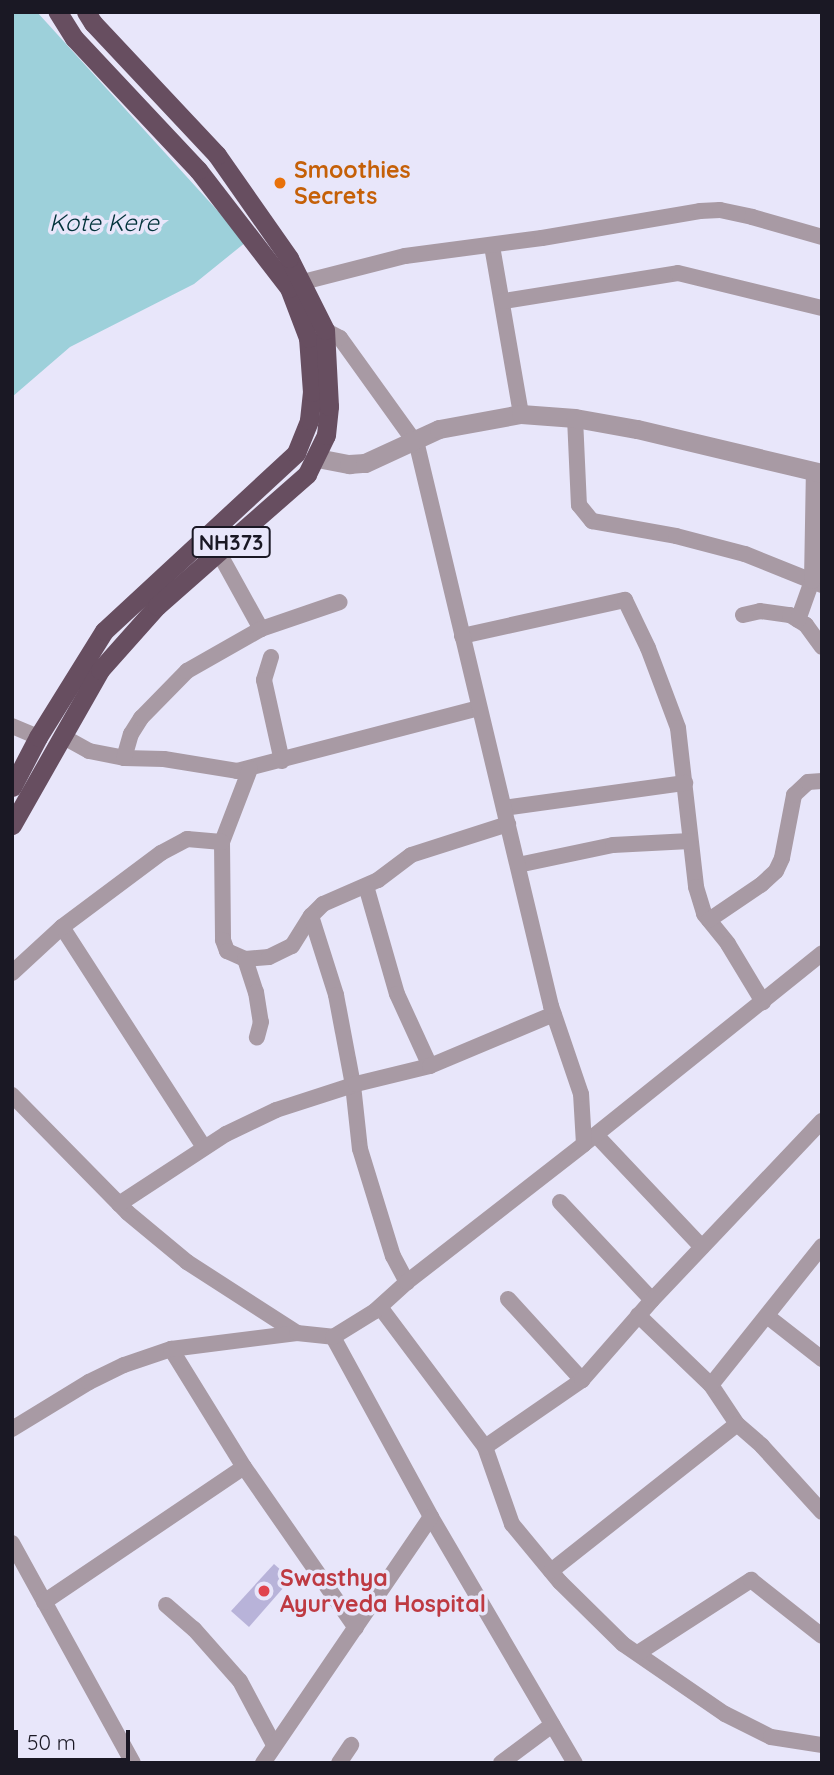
<!DOCTYPE html>
<html>
<head>
<meta charset="utf-8">
<style>
  body { margin:0 }
  #map { position:relative; width:834px; height:1775px; overflow:hidden; background:#e8e6fa; font-family:Quicksand,sans-serif }
  div>[style] { position:absolute }
  .water>* { inset:0; background:#9dd0da }
  .building>* { inset:0; background:#b8b3d9 }
  .minor>* { height:16px; margin:-8px; padding:0 8px; transform-origin:8px; border-radius:8px; background:#a89aa4 }
  .tertiary>* { height:19px; margin:-9.5px; padding:0 9.5px; transform-origin:9.5px; border-radius:9.5px; background:#a89aa4 }
  .trunk>* { height:19px; margin:-9.5px; padding:0 9.5px; transform-origin:9.5px; border-radius:9.5px; background:#674e60 }
  .dots>* { width:19px; height:19px; translate:-50% -50%; box-sizing:border-box; border:4px solid #e8e6fa; border-radius:50% }
  span { translate:-50% -50%; white-space:nowrap; text-align:center; line-height:1.15; -webkit-text-stroke:7px #e8e6fa; paint-order:stroke }
  .shield-label span { padding:2px 5px; background:#e8e6fa; border:2px solid; border-radius:5px; -webkit-text-stroke-width:0 }
  .shield-label { font-size:21px; color:#1a1824; font-weight:700 }
  .food-label { font-size:23px; color:#c56008; font-weight:700 }
  .left { translate:0 -50%; text-align:left }
  .health-label { font-size:23px; color:#be3a42; font-weight:700 }
  .water-label { font-size:24px; color:#00323a; font-style:italic }
  .frame { position:absolute; inset:0; border:14px solid #1a1824; pointer-events:none }
  .scale { position:absolute; left:14px; top:1730px; width:116px; height:32px; box-sizing:border-box; border:4px solid #1a1824; border-top:0; padding-left:9px; font-size:21px; line-height:24px; white-space:nowrap; color:#1a1824; -webkit-text-stroke:5px #e8e6fa; paint-order:stroke }
</style>
</head>
<body>
<div id="map">
  <div class="water">
    <i style="clip-path:polygon(12px 12px,37px 12px,246px 242px,194px 284px,70px 347px,12px 397px)"></i>
  </div>
  <div class="building">
    <i style="clip-path:polygon(274px 1564px,291px 1579px,249px 1627px,231px 1611px)"></i>
  </div>
  <div class="minor">
    <i style="left:492px;top:246px;width:170px;rotate:80.2deg"></i>
    <i style="left:303px;top:282px;width:105px;rotate:-14.3deg"></i>
    <i style="left:405px;top:256px;width:138px;rotate:-7.5deg"></i>
    <i style="left:542px;top:238px;width:160px;rotate:-9.7deg"></i>
    <i style="left:700px;top:211px;width:20px;rotate:-3deg"></i>
    <i style="left:720px;top:210px;width:33px;rotate:12deg"></i>
    <i style="left:752px;top:217px;width:73px;rotate:15.9deg"></i>
    <i style="left:504px;top:301px;width:176px;rotate:-9.1deg"></i>
    <i style="left:678px;top:273px;width:148px;rotate:13.7deg"></i>
    <i style="left:575px;top:418px;width:87px;rotate:87.4deg"></i>
    <i style="left:579px;top:505px;width:21px;rotate:51deg"></i>
    <i style="left:592px;top:521px;width:85px;rotate:10.1deg"></i>
    <i style="left:676px;top:536px;width:71px;rotate:14.6deg"></i>
    <i style="left:745px;top:554px;width:83px;rotate:21.9deg"></i>
    <i style="left:219px;top:553px;width:87px;rotate:61.1deg"></i>
    <i style="left:743px;top:615px;width:17px;rotate:-13deg"></i>
    <i style="left:760px;top:611px;width:30px;rotate:8deg"></i>
    <i style="left:790px;top:615px;width:19px;rotate:32deg"></i>
    <i style="left:806px;top:625px;width:27px;rotate:54deg"></i>
    <i style="left:798px;top:620px;width:41px;rotate:-70.3deg"></i>
    <i style="left:812px;top:581px;width:110px;rotate:-89deg"></i>
    <i style="left:462px;top:636px;width:167px;rotate:-12.5deg"></i>
    <i style="left:625px;top:600px;width:53px;rotate:64.4deg"></i>
    <i style="left:648px;top:648px;width:85px;rotate:69.4deg"></i>
    <i style="left:678px;top:728px;width:160px;rotate:83.5deg"></i>
    <i style="left:696px;top:887px;width:28px;rotate:73deg"></i>
    <i style="left:704px;top:914px;width:38px;rotate:51deg"></i>
    <i style="left:728px;top:944px;width:68px;rotate:58.9deg"></i>
    <i style="left:271px;top:657px;width:24px;rotate:107deg"></i>
    <i style="left:264px;top:680px;width:83px;rotate:77.5deg"></i>
    <i style="left:12px;top:726px;width:28px;rotate:23deg"></i>
    <i style="left:62px;top:736px;width:31px;rotate:29deg"></i>
    <i style="left:89px;top:751px;width:36px;rotate:11deg"></i>
    <i style="left:124px;top:758px;width:40px;rotate:1.4deg"></i>
    <i style="left:164px;top:759px;width:74px;rotate:9.3deg"></i>
    <i style="left:237px;top:771px;width:250px;rotate:-14.6deg"></i>
    <i style="left:124px;top:758px;width:25px;rotate:-74deg"></i>
    <i style="left:131px;top:734px;width:19px;rotate:-58deg"></i>
    <i style="left:141px;top:718px;width:66px;rotate:-45.6deg"></i>
    <i style="left:187px;top:671px;width:85px;rotate:-29.6deg"></i>
    <i style="left:261px;top:629px;width:83px;rotate:-18.9deg"></i>
    <i style="left:250px;top:769px;width:78px;rotate:111deg"></i>
    <i style="left:222px;top:842px;width:98px;rotate:89.4deg"></i>
    <i style="left:223px;top:940px;width:12px;rotate:70deg"></i>
    <i style="left:227px;top:951px;width:20px;rotate:24deg"></i>
    <i style="left:245px;top:959px;width:24px;rotate:-5deg"></i>
    <i style="left:269px;top:957px;width:25px;rotate:-26deg"></i>
    <i style="left:292px;top:946px;width:36px;rotate:-58deg"></i>
    <i style="left:311px;top:916px;width:17px;rotate:-45deg"></i>
    <i style="left:323px;top:904px;width:60px;rotate:-23.6deg"></i>
    <i style="left:378px;top:880px;width:41px;rotate:-37.1deg"></i>
    <i style="left:411px;top:855px;width:102px;rotate:-17.7deg"></i>
    <i style="left:504px;top:808px;width:183px;rotate:-7.9deg"></i>
    <i style="left:518px;top:865px;width:97px;rotate:-11.9deg"></i>
    <i style="left:613px;top:845px;width:77px;rotate:-3deg"></i>
    <i style="left:366px;top:886px;width:112px;rotate:74deg"></i>
    <i style="left:397px;top:994px;width:79px;rotate:65.4deg"></i>
    <i style="left:311px;top:916px;width:83px;rotate:72.4deg"></i>
    <i style="left:336px;top:995px;width:92px;rotate:79.3deg"></i>
    <i style="left:353px;top:1085px;width:64px;rotate:83.8deg"></i>
    <i style="left:360px;top:1149px;width:112px;rotate:72.9deg"></i>
    <i style="left:393px;top:1256px;width:30px;rotate:62deg"></i>
    <i style="left:709px;top:920px;width:64px;rotate:-34.2deg"></i>
    <i style="left:762px;top:884px;width:19px;rotate:-43deg"></i>
    <i style="left:776px;top:871px;width:14px;rotate:-65deg"></i>
    <i style="left:782px;top:858px;width:64px;rotate:-79.2deg"></i>
    <i style="left:794px;top:795px;width:19px;rotate:-43deg"></i>
    <i style="left:808px;top:782px;width:14px;rotate:-4deg"></i>
    <i style="left:62px;top:927px;width:262px;rotate:57.2deg"></i>
    <i style="left:245px;top:959px;width:35px;rotate:72deg"></i>
    <i style="left:256px;top:992px;width:30px;rotate:81deg"></i>
    <i style="left:261px;top:1022px;width:16px;rotate:105deg"></i>
    <i style="left:12px;top:973px;width:68px;rotate:-42.6deg"></i>
    <i style="left:62px;top:927px;width:124px;rotate:-36.8deg"></i>
    <i style="left:161px;top:853px;width:30px;rotate:-28deg"></i>
    <i style="left:187px;top:839px;width:35px;rotate:5deg"></i>
    <i style="left:12px;top:1095px;width:165px;rotate:45.5deg"></i>
    <i style="left:128px;top:1213px;width:77px;rotate:39.7deg"></i>
    <i style="left:187px;top:1262px;width:131px;rotate:32.8deg"></i>
    <i style="left:596px;top:1135px;width:154px;rotate:46.6deg"></i>
    <i style="left:584px;top:1144px;width:305px;rotate:-38.7deg"></i>
    <i style="left:560px;top:1202px;width:134px;rotate:46.8deg"></i>
    <i style="left:119px;top:1204px;width:128px;rotate:-33.2deg"></i>
    <i style="left:226px;top:1134px;width:55px;rotate:-25.6deg"></i>
    <i style="left:276px;top:1110px;width:84px;rotate:-18deg"></i>
    <i style="left:356px;top:1084px;width:76px;rotate:-13.7deg"></i>
    <i style="left:430px;top:1066px;width:134px;rotate:-22.8deg"></i>
    <i style="left:508px;top:1299px;width:110px;rotate:47.6deg"></i>
    <i style="left:380px;top:1307px;width:175px;rotate:53.1deg"></i>
    <i style="left:485px;top:1447px;width:82px;rotate:70.7deg"></i>
    <i style="left:512px;top:1524px;width:75px;rotate:50.4deg"></i>
    <i style="left:560px;top:1582px;width:88px;rotate:44.5deg"></i>
    <i style="left:623px;top:1644px;width:124px;rotate:34.5deg"></i>
    <i style="left:725px;top:1714px;width:51px;rotate:26.6deg"></i>
    <i style="left:771px;top:1737px;width:52px;rotate:8.9deg"></i>
    <i style="left:638px;top:1315px;width:101px;rotate:43.8deg"></i>
    <i style="left:711px;top:1385px;width:47px;rotate:56.3deg"></i>
    <i style="left:737px;top:1424px;width:33px;rotate:41deg"></i>
    <i style="left:762px;top:1446px;width:89px;rotate:47.7deg"></i>
    <i style="left:767px;top:1316px;width:70px;rotate:38deg"></i>
    <i style="left:333px;top:1337px;width:205px;rotate:61.4deg"></i>
    <i style="left:431px;top:1517px;width:285px;rotate:59.7deg"></i>
    <i style="left:171px;top:1349px;width:139px;rotate:58.3deg"></i>
    <i style="left:244px;top:1467px;width:196px;rotate:55.2deg"></i>
    <i style="left:711px;top:1385px;width:178px;rotate:-51.4deg"></i>
    <i style="left:12px;top:1429px;width:90px;rotate:-31.4deg"></i>
    <i style="left:89px;top:1382px;width:39px;rotate:-26deg"></i>
    <i style="left:124px;top:1365px;width:50px;rotate:-18.8deg"></i>
    <i style="left:171px;top:1349px;width:127px;rotate:-7.2deg"></i>
    <i style="left:297px;top:1333px;width:36px;rotate:6deg"></i>
    <i style="left:333px;top:1337px;width:49px;rotate:-31.8deg"></i>
    <i style="left:375px;top:1311px;width:43px;rotate:-42.2deg"></i>
    <i style="left:407px;top:1282px;width:224px;rotate:-37.9deg"></i>
    <i style="left:584px;top:1144px;width:50px;rotate:-93.4deg"></i>
    <i style="left:581px;top:1094px;width:93px;rotate:-108.8deg"></i>
    <i style="left:551px;top:1006px;width:577px;rotate:-103.43deg"></i>
    <i style="left:417px;top:445px;width:132px;rotate:-125.7deg"></i>
    <i style="left:340px;top:338px;width:17px;rotate:-152deg"></i>
    <i style="left:485px;top:1447px;width:118px;rotate:-34.6deg"></i>
    <i style="left:582px;top:1380px;width:106px;rotate:-48.8deg"></i>
    <i style="left:652px;top:1300px;width:247px;rotate:-46.5deg"></i>
    <i style="left:12px;top:1543px;width:251px;rotate:61.2deg"></i>
    <i style="left:551px;top:1571px;width:237px;rotate:-38.3deg"></i>
    <i style="left:44px;top:1602px;width:241px;rotate:-34deg"></i>
    <i style="left:166px;top:1605px;width:37px;rotate:41deg"></i>
    <i style="left:194px;top:1629px;width:69px;rotate:48.5deg"></i>
    <i style="left:240px;top:1681px;width:72px;rotate:62deg"></i>
    <i style="left:638px;top:1653px;width:135px;rotate:-32.9deg"></i>
    <i style="left:751px;top:1580px;width:90px;rotate:38.3deg"></i>
    <i style="left:263px;top:1763px;width:298px;rotate:-55.7deg"></i>
    <i style="left:339px;top:1763px;width:22px;rotate:-56deg"></i>
    <i style="left:501px;top:1763px;width:64px;rotate:-36.7deg"></i>
  </div>
  <div class="tertiary">
    <i style="left:317px;top:458px;width:33px;rotate:11deg"></i>
    <i style="left:349px;top:464px;width:16px;rotate:-4deg"></i>
    <i style="left:365px;top:463px;width:81px;rotate:-24.7deg"></i>
    <i style="left:439px;top:429px;width:83px;rotate:-10.4deg"></i>
    <i style="left:521px;top:414px;width:54px;rotate:4.2deg"></i>
    <i style="left:575px;top:418px;width:63px;rotate:10.1deg"></i>
    <i style="left:637px;top:429px;width:190px;rotate:13.4deg"></i>
  </div>
  <div class="trunk">
    <i style="left:12px;top:787px;width:56px;rotate:-62.5deg"></i>
    <i style="left:38px;top:737px;width:125px;rotate:-58.1deg"></i>
    <i style="left:104px;top:631px;width:262px;rotate:-42.8deg"></i>
    <i style="left:296px;top:453px;width:35px;rotate:-68deg"></i>
    <i style="left:309px;top:420px;width:28px;rotate:-84deg"></i>
    <i style="left:312px;top:392px;width:54px;rotate:-94.2deg"></i>
    <i style="left:308px;top:338px;width:53px;rotate:-110.8deg"></i>
    <i style="left:289px;top:288px;width:149px;rotate:-127.6deg"></i>
    <i style="left:198px;top:170px;width:181px;rotate:-133.2deg"></i>
    <i style="left:74px;top:38px;width:31px;rotate:-122deg"></i>
    <i style="left:12px;top:825px;width:178px;rotate:-60.4deg"></i>
    <i style="left:100px;top:670px;width:86px;rotate:-48.3deg"></i>
    <i style="left:157px;top:606px;width:200px;rotate:-41.3deg"></i>
    <i style="left:307px;top:474px;width:43px;rotate:-64deg"></i>
    <i style="left:326px;top:435px;width:29px;rotate:-84deg"></i>
    <i style="left:329px;top:406px;width:76px;rotate:-93deg"></i>
    <i style="left:325px;top:330px;width:80px;rotate:-116.6deg"></i>
    <i style="left:289px;top:258px;width:126px;rotate:-125deg"></i>
    <i style="left:217px;top:155px;width:181px;rotate:-133.2deg"></i>
    <i style="left:93px;top:23px;width:13px;rotate:-122deg"></i>
  </div>
  <div class="dots">
    <i style="left:280px;top:183px;background:#e8710a"></i>
    <i style="left:264px;top:1591px;background:#e0444e"></i>
  </div>
  <div class="shield-label">
    <span style="left:231px;top:542px">NH373</span>
  </div>
  <div class="food-label">
    <span class="left" style="left:294px;top:183px">Smoothies<br>Secrets</span>
  </div>
  <div class="health-label">
    <span class="left" style="left:280px;top:1591px">Swasthya<br>Ayurveda Hospital</span>
  </div>
  <div class="water-label">
    <span style="left:104px;top:223px">Kote Kere</span>
  </div>
  <div class="frame"></div>
  <div class="scale">50 m</div>
</div>
</body>
</html>
